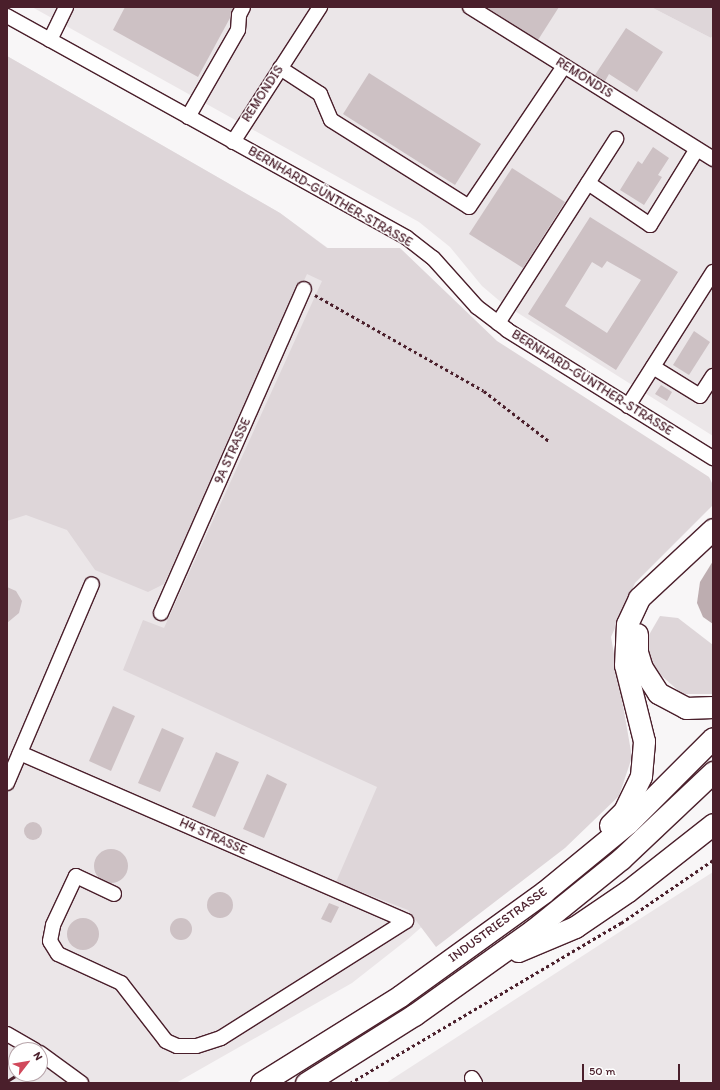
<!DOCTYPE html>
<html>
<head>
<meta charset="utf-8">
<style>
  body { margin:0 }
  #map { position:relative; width:720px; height:1090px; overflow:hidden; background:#f8f6f7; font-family:Itim,sans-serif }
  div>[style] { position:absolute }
  .built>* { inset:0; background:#ebe6e8 }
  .green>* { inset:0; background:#ded6d9 }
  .water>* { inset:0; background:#bdadb0 }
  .building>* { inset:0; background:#cdc1c4 }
  .round { border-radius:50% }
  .path>* { height:2.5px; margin-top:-1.25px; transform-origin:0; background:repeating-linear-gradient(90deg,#4a1f2b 0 3px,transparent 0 6px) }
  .roads { filter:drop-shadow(1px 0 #4a1f2b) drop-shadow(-1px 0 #4a1f2b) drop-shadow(0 1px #4a1f2b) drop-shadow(0 -1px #4a1f2b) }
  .minor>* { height:14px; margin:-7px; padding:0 7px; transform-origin:7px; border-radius:7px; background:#fff }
  .highway>* { height:21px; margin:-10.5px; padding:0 10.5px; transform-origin:10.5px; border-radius:10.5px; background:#fff }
  .rail>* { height:3px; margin:-1.5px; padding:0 1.5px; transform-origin:1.5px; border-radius:1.5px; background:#4a1f2b }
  span { translate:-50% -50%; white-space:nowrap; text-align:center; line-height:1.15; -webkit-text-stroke:3px #fff; paint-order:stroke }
  .street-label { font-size:13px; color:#4a1f2b }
  .frame { position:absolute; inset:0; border:8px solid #4a1f2b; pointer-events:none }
  .north { position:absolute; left:8px; top:1042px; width:40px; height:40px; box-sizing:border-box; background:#fff; border:1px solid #b7a5aa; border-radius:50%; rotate:59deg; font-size:11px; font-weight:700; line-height:16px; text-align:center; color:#4a1f2b }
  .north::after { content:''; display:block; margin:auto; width:14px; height:18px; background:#d1495b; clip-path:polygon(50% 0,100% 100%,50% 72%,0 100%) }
  .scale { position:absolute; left:582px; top:1064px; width:98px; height:18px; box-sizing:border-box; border:2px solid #4a1f2b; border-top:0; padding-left:5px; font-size:12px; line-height:14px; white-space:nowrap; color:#4a1f2b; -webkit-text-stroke:3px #fff; paint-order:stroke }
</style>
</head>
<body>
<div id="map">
  <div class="built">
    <i style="clip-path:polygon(32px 7px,651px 7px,711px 38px,713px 35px,713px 436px,502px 303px,482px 286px,450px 247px,419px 222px)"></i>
    <i style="clip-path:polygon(evenodd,7px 56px,280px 213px,538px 402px,583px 784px,408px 939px,352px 983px,176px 1083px,7px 1083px,7px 56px,16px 1050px,40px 1050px,40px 1074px,16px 1074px,16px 1050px)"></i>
    <i style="clip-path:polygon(713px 872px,713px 1083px,386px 1083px,635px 922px)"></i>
  </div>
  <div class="green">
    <i style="clip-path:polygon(651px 7px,713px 7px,713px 35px,711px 38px)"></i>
    <i style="clip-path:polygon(7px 56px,280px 213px,327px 248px,400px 248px,497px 341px,709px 477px,713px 485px,713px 505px,635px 583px,611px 637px,632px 757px,619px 796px,565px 848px,436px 947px,408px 910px,336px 882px,377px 787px,123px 670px,143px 620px,164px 628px,322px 281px,307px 274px,164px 584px,148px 592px,95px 570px,67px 530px,26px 515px,7px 521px)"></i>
    <i style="clip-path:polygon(660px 616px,678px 618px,713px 645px,713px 694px,682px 694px,654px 669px,646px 640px)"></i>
  </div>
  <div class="water">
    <i style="clip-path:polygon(713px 561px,713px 624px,703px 617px,697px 603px,700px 582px)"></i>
  </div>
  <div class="building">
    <i style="clip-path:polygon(125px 7px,234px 7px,230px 18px,198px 77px,113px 30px)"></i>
    <i style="clip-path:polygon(486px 7px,559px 7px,538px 40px)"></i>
    <i style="clip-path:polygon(626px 28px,663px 52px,637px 92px,609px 74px,605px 81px,595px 75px)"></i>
    <i style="clip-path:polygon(369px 73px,481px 144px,455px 185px,343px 114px)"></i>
    <i style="clip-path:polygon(653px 147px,669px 158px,658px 175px,662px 177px,644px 205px,620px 190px,638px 161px,642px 164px)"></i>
    <i style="clip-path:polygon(512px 168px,565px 202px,523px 268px,469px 234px)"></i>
    <i style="clip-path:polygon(evenodd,590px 217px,678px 272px,616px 370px,528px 314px,590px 217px,607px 261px,641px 280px,607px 333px,565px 306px,592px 262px,602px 268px,607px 261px)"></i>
    <i style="clip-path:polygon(694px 331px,710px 342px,689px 375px,673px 365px)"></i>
    <i style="clip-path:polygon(661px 385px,672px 392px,667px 401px,655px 394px)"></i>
    <i style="clip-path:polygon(7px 587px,16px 591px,22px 601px,19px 613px,7px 623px)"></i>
    <i style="clip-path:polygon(113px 706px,135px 716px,111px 771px,89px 761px)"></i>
    <i style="clip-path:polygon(162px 728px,184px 738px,160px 792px,138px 783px)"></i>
    <i style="clip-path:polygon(216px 752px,239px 762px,215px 817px,192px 807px)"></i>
    <i style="clip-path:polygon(267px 774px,287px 784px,264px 838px,243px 829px)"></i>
    <i class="round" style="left:24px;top:822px;width:18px;height:18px"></i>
    <i class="round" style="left:94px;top:849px;width:34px;height:34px"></i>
    <i class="round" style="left:207px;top:892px;width:26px;height:26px"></i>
    <i style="clip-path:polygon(329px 903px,339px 907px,331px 923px,321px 919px)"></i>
    <i class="round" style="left:170px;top:918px;width:22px;height:22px"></i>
    <i class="round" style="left:67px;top:918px;width:32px;height:32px"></i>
  </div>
  <div class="path">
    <i style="left:315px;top:295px;width:194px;rotate:29.6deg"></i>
    <i style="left:484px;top:391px;width:82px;rotate:37.6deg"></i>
    <i style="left:350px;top:1083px;width:315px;rotate:-30.6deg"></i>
    <i style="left:621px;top:923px;width:112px;rotate:-34.4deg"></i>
  </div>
  <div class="roads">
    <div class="minor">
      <i style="left:470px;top:7px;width:287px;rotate:32deg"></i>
      <i style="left:7px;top:16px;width:457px;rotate:29deg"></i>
      <i style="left:407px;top:238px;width:33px;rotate:38deg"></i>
      <i style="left:433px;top:258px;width:66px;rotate:48.1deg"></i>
      <i style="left:477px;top:307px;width:38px;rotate:37deg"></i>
      <i style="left:507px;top:330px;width:243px;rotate:31.9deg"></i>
      <i style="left:50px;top:40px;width:37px;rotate:-64deg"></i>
      <i style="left:280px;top:68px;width:48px;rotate:33deg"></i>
      <i style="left:320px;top:94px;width:28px;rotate:67deg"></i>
      <i style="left:331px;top:120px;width:163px;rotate:32.2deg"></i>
      <i style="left:469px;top:207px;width:170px;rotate:-56deg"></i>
      <i style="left:188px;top:117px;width:100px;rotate:-60.1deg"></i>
      <i style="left:238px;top:30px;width:15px;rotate:-86deg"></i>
      <i style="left:239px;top:15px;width:9px;rotate:-63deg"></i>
      <i style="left:233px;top:142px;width:161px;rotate:-57.2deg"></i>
      <i style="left:588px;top:183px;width:75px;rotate:34.1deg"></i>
      <i style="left:650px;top:225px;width:89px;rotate:-58.3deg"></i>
      <i style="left:498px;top:323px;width:219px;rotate:-57.3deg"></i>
      <i style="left:653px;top:367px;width:55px;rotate:31.7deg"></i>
      <i style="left:700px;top:396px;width:24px;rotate:-57deg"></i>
      <i style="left:628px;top:406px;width:159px;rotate:-57.6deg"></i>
      <i style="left:161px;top:613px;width:354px;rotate:-66.2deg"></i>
      <i style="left:20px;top:753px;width:421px;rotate:23.5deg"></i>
      <i style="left:406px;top:921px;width:219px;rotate:147.7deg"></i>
      <i style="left:221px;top:1038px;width:26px;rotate:162deg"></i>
      <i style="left:196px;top:1046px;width:19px;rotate:180deg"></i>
      <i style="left:177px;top:1046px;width:12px;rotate:-156deg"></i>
      <i style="left:166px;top:1041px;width:73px;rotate:-127.8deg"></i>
      <i style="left:121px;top:983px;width:69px;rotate:-155.3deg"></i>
      <i style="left:58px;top:954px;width:15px;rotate:-122deg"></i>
      <i style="left:50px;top:941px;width:16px;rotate:-79deg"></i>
      <i style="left:53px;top:925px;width:54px;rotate:-64.9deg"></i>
      <i style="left:76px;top:876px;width:42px;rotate:25.3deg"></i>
      <i style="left:7px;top:783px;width:216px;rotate:-66.9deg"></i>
      <i style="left:7px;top:1034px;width:32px;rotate:30deg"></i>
      <i style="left:40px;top:1053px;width:51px;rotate:36.2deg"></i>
      <i style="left:472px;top:1078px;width:6px;rotate:59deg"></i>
    </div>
    <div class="highway">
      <i style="left:637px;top:634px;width:18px;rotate:90deg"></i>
      <i style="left:637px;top:652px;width:17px;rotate:73deg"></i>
      <i style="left:642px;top:668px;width:30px;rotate:57deg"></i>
      <i style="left:658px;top:693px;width:32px;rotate:28deg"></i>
      <i style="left:686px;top:708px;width:27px;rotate:-2deg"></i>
      <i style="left:610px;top:825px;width:20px;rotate:-45deg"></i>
      <i style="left:624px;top:811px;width:39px;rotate:-64deg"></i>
      <i style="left:641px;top:776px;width:35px;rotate:-85deg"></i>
      <i style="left:644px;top:741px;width:78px;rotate:-104deg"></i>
      <i style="left:625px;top:665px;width:41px;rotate:-87.2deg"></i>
      <i style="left:627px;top:624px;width:29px;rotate:-65deg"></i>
      <i style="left:639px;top:598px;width:101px;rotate:-43deg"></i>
      <i style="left:518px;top:951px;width:62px;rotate:-22.8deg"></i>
      <i style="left:575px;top:927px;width:64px;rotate:-34.2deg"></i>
      <i style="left:628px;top:891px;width:108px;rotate:-38.2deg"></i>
      <i style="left:261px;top:1083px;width:164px;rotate:-32deg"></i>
      <i style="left:400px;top:996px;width:178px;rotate:-35.8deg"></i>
      <i style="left:544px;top:892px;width:109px;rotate:-39.4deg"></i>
      <i style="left:628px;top:823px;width:120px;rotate:-45deg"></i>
      <i style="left:306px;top:1083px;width:128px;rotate:-32.2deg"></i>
      <i style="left:414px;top:1015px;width:146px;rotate:-35.5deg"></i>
      <i style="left:533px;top:930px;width:113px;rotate:-38.9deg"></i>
      <i style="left:621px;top:859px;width:127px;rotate:-43.4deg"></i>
    </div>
  </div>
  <div class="rail">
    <i style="left:7px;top:1063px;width:10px;rotate:-29deg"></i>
    <i style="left:7px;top:1081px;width:13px;rotate:-32deg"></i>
  </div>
  <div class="street-label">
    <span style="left:584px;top:78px;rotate:32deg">REMONDIS</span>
    <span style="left:263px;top:94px;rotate:-57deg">REMONDIS</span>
    <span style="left:330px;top:197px;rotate:30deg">BERNHARD-GÜNTHER-STRASSE</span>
    <span style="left:592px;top:383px;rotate:32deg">BERNHARD-GÜNTHER-STRASSE</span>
    <span style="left:233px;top:451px;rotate:-66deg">9A STRASSE</span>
    <span style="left:213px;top:837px;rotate:24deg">H4 STRASSE</span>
    <span style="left:498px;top:925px;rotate:-36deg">INDUSTRIESTRASSE</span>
  </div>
  <div class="frame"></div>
  <div class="north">N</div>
  <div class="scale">50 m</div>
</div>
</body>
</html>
